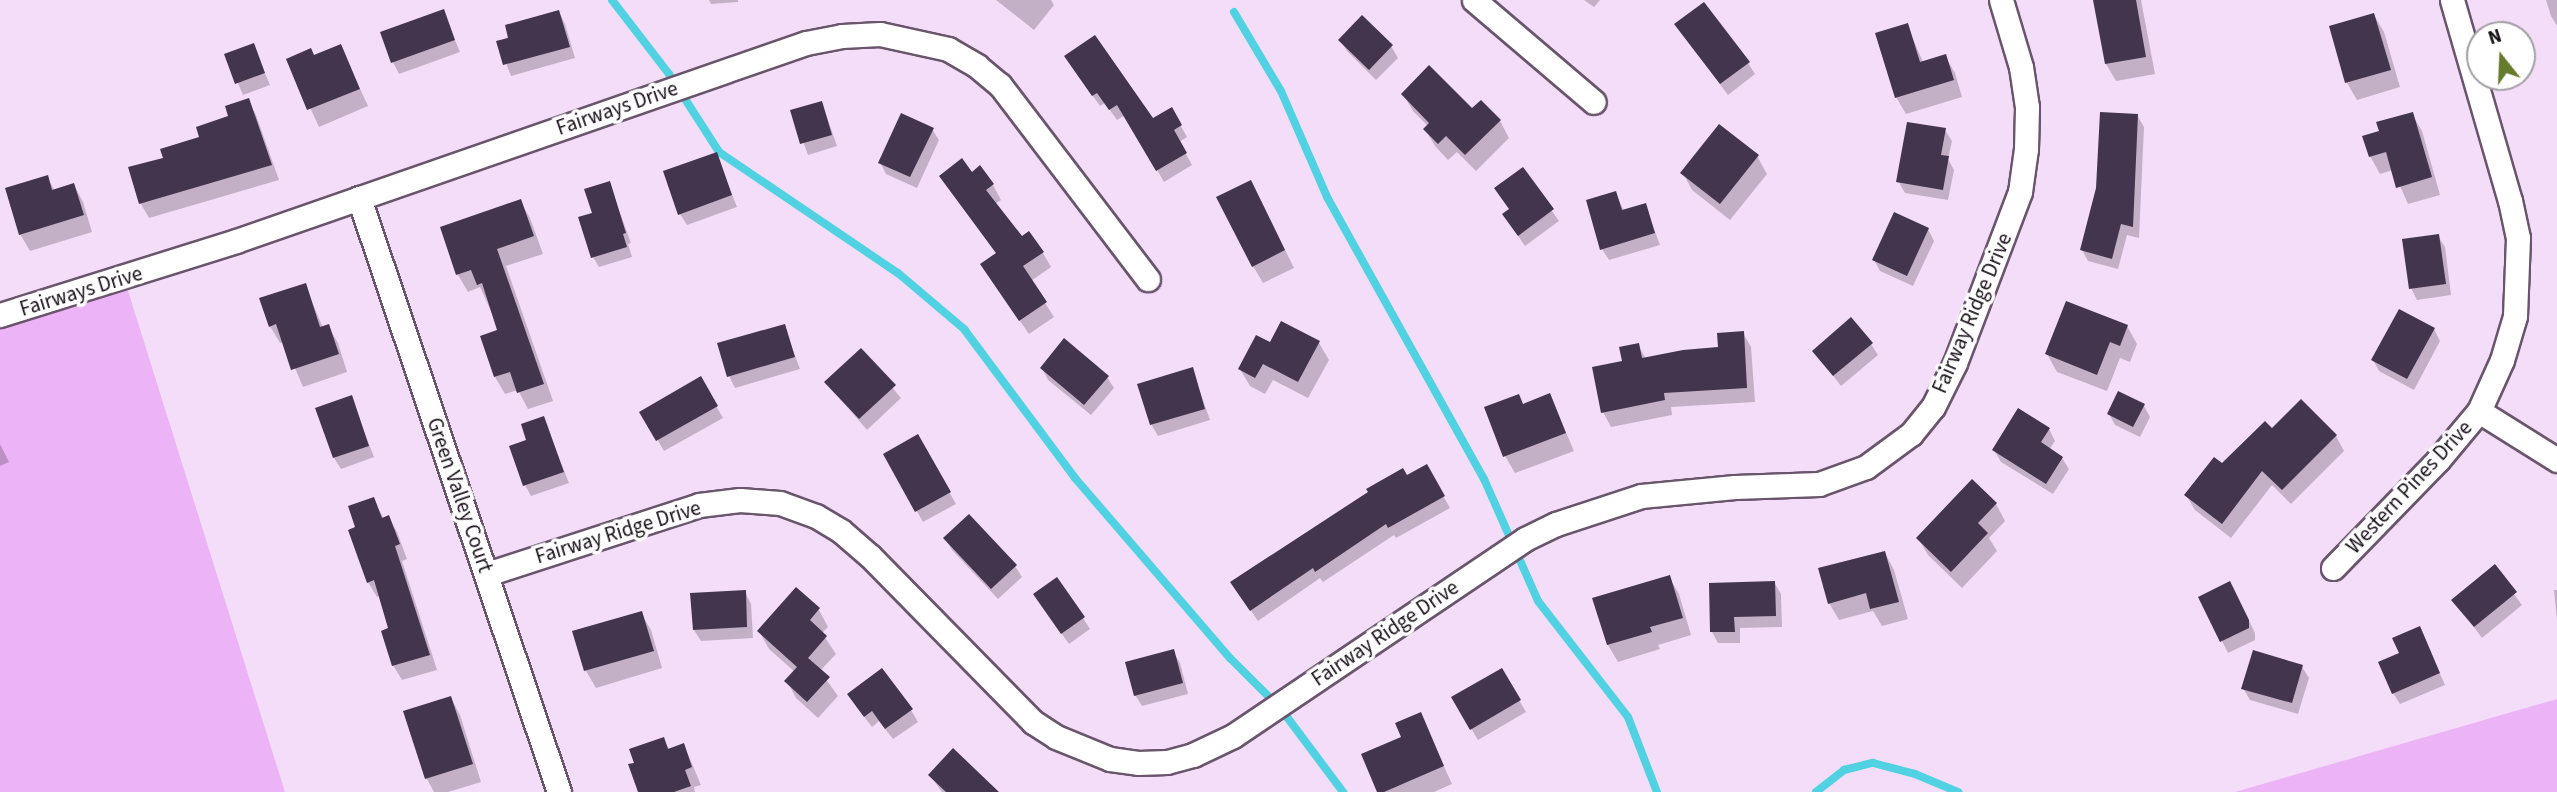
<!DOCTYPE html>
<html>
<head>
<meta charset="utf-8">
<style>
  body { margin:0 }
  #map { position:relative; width:2557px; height:792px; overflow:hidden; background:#f4ddf8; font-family:"Source Sans 3",sans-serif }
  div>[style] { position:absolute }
  .green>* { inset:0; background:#ecb4f6 }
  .shadow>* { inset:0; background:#0003 }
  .stream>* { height:8px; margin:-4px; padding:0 4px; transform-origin:4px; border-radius:4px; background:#50d2e3 }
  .building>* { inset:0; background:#42354d }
  .roads { filter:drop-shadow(2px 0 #69556c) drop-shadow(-2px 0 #69556c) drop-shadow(0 2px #69556c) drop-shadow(0 -2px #69556c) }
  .minor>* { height:23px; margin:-11.5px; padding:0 11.5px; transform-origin:11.5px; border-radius:11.5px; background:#fff }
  span { translate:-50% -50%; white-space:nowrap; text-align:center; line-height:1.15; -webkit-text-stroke:7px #fff; paint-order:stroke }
  .street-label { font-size:21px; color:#170f18 }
  .north { position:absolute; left:2466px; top:21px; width:70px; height:70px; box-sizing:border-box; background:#fff; border:2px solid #a29fa3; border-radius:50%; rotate:342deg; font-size:19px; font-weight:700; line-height:28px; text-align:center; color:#170f18 }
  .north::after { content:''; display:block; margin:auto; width:24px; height:32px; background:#667b2c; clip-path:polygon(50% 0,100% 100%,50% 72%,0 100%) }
</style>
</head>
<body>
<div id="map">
  <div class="green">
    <i style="clip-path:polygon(124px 278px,285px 792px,0 792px,0 315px)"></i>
    <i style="clip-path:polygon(2557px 699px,2557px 792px,2235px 792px)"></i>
  </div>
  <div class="shadow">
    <i style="clip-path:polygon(709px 0,738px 0,738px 2px,711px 4px)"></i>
    <i style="clip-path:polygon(996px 0,1051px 0,1054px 5px,1034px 30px)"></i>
    <i style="clip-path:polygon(1584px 0,1600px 0,1594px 7px)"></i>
    <i style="clip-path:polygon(2095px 0,2141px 0,2155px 74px,2116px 81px,2106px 64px)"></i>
    <i style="clip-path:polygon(2546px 0,2557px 0,2557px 26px,2551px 16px)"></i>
    <i style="clip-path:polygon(443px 11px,460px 52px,399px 74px,393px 62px)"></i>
    <i style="clip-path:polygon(559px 12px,565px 24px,575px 58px,511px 76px,498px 42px)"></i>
    <i style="clip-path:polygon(2374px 15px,2384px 32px,2400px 87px,2357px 100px,2347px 83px,2331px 27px)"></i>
    <i style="clip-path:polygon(1676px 25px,1748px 63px,1755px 74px,1728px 95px)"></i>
    <i style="clip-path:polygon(1907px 25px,1923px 62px,1945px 56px,1955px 73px,1962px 97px,1906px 114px,1896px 97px)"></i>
    <i style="clip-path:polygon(1340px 40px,1391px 46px,1398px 58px,1376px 80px,1347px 51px)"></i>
    <i style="clip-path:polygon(253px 45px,270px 85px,243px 95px,226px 55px)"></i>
    <i style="clip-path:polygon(340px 46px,368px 106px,319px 127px,288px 60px,315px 57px)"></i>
    <i style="clip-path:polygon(1073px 68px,1153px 120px,1172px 110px,1187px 137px,1179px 142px,1192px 165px,1164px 182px,1125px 115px,1117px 120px,1105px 103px,1100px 106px)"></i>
    <i style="clip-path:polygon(1403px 94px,1500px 121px,1509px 138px,1476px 171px,1457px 152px,1448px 160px,1435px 146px,1425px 129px,1428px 126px,1413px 111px)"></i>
    <i style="clip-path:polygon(248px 100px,256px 115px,279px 180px,149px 218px,141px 204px,130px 169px,165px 159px,201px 139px)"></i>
    <i style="clip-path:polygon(822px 103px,837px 146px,808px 155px,792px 111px)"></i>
    <i style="clip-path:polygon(2412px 114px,2422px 131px,2440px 195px,2408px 204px,2393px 170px,2380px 174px,2370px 156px,2381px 132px)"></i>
    <i style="clip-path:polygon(2137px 115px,2144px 127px,2139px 238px,2127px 235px,2118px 269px,2088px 261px,2082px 250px)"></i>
    <i style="clip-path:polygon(932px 129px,939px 140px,917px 188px,886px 174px,880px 162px)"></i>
    <i style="clip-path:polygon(1945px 130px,1952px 141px,1948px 159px,1954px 170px,1948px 200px,1905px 193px,1898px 181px)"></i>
    <i style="clip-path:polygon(716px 154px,737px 207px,687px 225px,680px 214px)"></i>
    <i style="clip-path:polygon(1757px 156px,1767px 174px,1730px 220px,1692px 190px,1683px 173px)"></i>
    <i style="clip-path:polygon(1522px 169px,1559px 221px,1525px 246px,1504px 215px,1510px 210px)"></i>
    <i style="clip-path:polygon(971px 174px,993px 185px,1001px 200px,995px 204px,1021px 238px,1043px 253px,1051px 267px,1031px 281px,1054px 317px,1029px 334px,991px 279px,997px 255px,941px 176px)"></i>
    <i style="clip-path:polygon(47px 177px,55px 191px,74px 185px,83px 202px,92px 232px,30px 251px,20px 234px)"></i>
    <i style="clip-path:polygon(609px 183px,631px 243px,628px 244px,632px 257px,599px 267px,593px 257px,594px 214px)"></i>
    <i style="clip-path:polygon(1616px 194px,1624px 211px,1645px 205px,1660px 245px,1609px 260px,1602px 249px)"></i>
    <i style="clip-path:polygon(1260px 199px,1294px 268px,1263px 283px,1253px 266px)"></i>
    <i style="clip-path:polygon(520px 201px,530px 218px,543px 254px,506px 266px,553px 401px,528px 409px,518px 390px,505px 394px,495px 377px,482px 337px,500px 331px,480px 287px,468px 292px,458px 275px,442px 228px)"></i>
    <i style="clip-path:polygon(1928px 229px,1934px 241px,1913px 286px,1880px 271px,1874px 260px)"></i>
    <i style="clip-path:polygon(2438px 236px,2445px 247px,2451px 295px,2417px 300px,2411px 288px)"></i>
    <i style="clip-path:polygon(305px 285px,323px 328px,328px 326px,338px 343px,347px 372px,303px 387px,284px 342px,280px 343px,270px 326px)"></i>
    <i style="clip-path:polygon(784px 326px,800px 369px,735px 388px,729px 376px)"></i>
    <i style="clip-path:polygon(2127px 326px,2137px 344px,2130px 362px,2120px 358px,2107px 391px,2057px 372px,2047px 354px)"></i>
    <i style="clip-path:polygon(2434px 329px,2440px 341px,2414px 390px,2379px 371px,2373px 360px)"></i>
    <i style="clip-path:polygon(1743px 333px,1751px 347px,1755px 402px,1671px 407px,1672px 415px,1611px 427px,1603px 412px,1624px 362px,1638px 345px,1646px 359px,1720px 349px)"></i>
    <i style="clip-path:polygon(1319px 343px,1329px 360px,1308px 398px,1273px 380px,1265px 394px,1250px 386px,1240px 369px,1271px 345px)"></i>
    <i style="clip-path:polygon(1871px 344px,1878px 355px,1841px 386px,1814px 351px)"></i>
    <i style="clip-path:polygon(861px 350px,901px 398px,867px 430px,826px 382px)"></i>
    <i style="clip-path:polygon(1042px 368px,1107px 377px,1114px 388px,1091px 415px,1048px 380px)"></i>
    <i style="clip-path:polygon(1192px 369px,1210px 420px,1158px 436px,1151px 424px)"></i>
    <i style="clip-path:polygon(700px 378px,723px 418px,664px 451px,641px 412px)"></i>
    <i style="clip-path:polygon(1550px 395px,1574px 451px,1515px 473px,1505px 456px,1523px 405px)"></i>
    <i style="clip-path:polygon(351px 398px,374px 457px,341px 469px,334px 458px)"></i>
    <i style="clip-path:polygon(2144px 406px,2150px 417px,2140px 437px,2115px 425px,2109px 414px)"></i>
    <i style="clip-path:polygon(543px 418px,569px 483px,531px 496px,525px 485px,528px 441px)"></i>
    <i style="clip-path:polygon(2049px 429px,2055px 441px,2049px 450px,2062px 458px,2069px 469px,2053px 494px,2001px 462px,1994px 450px)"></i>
    <i style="clip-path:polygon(2272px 431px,2336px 436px,2344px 451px,2291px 504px,2272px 485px,2231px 538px,2195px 510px,2186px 495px)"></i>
    <i style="clip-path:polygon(918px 436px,956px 504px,923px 522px,885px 454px)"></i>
    <i style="clip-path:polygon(0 444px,9px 462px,0 466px)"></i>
    <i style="clip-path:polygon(1426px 466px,1450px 508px,1396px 538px,1394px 535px,1323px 582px,1320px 578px,1258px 621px,1239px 593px)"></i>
    <i style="clip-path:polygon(373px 499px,384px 519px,389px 518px,397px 532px,407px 559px,402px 561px,437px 670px,402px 680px,393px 665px,390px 630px,380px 595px,377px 597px,368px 582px,357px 528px)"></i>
    <i style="clip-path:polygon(1996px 504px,2005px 521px,1989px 538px,1997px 551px,1962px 588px,1928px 555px,1918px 538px)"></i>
    <i style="clip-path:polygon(945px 538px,1015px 566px,1022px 577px,998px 599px,952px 550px)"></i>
    <i style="clip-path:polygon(1885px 553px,1894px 570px,1908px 619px,1882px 626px,1873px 611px,1839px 620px,1829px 603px)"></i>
    <i style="clip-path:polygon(2494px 567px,2522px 605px,2482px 638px,2454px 600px)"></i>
    <i style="clip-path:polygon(1669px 577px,1679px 594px,1691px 635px,1658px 645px,1660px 649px,1618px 662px,1608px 645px,1595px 599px)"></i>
    <i style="clip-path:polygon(1774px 582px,1781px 594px,1782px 627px,1740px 628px,1740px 643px,1718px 643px,1712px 632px)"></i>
    <i style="clip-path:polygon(2554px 590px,2557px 590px,2557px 620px)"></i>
    <i style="clip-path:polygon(745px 592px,751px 604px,753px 638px,701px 641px,694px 630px)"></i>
    <i style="clip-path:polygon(2236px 594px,2255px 633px,2255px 640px,2228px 653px,2200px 597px)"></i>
    <i style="clip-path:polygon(1042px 606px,1083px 618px,1090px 629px,1069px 644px)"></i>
    <i style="clip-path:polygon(819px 610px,828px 627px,822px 633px,836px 654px,820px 671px,838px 696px,818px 718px,796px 698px,787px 681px,795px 672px,769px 649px,759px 631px)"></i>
    <i style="clip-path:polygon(641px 613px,651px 630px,662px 668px,596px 688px,586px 671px,575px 632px)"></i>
    <i style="clip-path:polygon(2420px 629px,2445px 685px,2400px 704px,2393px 693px,2401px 654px)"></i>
    <i style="clip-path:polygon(1173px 651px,1180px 663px,1188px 694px,1142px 706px,1135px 695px)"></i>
    <i style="clip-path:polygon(2302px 667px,2309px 678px,2298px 714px,2250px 700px,2243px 688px)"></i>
    <i style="clip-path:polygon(1501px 670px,1526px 712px,1478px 740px,1453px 698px)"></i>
    <i style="clip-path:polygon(451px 698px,460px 715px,481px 782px,448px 792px,434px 792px,427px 779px,406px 712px)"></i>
    <i style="clip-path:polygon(856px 706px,911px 710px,918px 722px,893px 739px,879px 721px,872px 727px)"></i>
    <i style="clip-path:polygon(1420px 714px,1452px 784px,1434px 792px,1379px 792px,1403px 738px)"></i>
    <i style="clip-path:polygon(663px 739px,670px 750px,684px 745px,701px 785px,694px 787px,695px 792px,640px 792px,636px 764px)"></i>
    <i style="clip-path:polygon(930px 775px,997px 792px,942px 792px)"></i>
  </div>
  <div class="stream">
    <i style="left:612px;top:0;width:93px;rotate:52.4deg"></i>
    <i style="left:669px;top:74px;width:93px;rotate:57.3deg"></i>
    <i style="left:719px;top:152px;width:216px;rotate:34.1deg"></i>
    <i style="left:898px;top:273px;width:87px;rotate:40.3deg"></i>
    <i style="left:964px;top:329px;width:186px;rotate:53.3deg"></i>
    <i style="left:1075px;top:478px;width:238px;rotate:49.3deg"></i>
    <i style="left:1230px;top:658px;width:72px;rotate:45deg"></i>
    <i style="left:1281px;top:709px;width:104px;rotate:53.2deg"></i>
    <i style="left:1234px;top:12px;width:92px;rotate:59.3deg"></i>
    <i style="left:1281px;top:91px;width:116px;rotate:66.5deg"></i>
    <i style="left:1327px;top:197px;width:323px;rotate:60.9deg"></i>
    <i style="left:1484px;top:479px;width:133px;rotate:66.1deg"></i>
    <i style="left:1538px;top:601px;width:147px;rotate:52.2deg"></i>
    <i style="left:1628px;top:717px;width:80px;rotate:68.9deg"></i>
    <i style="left:1816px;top:792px;width:36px;rotate:-38deg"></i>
    <i style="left:1844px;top:770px;width:30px;rotate:-14deg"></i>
    <i style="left:1873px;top:763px;width:43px;rotate:14.7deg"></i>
    <i style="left:1915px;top:774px;width:47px;rotate:22.7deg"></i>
  </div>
  <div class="building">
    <i style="clip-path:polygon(2093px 0,2136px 0,2146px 57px,2105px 64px)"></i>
    <i style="clip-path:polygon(1704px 2px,1750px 62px,1720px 84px,1674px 24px)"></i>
    <i style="clip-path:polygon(444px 9px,455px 40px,391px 63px,380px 32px)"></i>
    <i style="clip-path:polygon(559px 10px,570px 47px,503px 65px,496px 41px,508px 38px,505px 25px)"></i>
    <i style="clip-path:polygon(2374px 13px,2391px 70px,2345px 83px,2329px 26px)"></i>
    <i style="clip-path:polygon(1362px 15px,1393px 45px,1369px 70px,1338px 40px)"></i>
    <i style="clip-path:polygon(1908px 23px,1920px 62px,1946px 54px,1954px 80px,1895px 98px,1875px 33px)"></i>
    <i style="clip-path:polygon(1095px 35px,1153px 118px,1172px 107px,1182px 125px,1174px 130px,1187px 153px,1156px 171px,1117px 105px,1109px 110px,1097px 93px,1092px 96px,1064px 56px)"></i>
    <i style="clip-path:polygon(254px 43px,265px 73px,235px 84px,224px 54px)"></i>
    <i style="clip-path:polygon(341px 44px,360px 89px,307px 110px,286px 59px,311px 48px,314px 55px)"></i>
    <i style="clip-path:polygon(1429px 65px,1472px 108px,1481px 100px,1501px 120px,1465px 155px,1446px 136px,1438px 144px,1423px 129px,1429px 123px,1401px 94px)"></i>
    <i style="clip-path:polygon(249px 98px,272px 165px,139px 204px,128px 167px,163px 158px,160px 149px,199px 137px,196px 127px,228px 116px,225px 106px)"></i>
    <i style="clip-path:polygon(822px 101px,832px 135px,800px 144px,790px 110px)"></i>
    <i style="clip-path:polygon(2100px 112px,2138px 114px,2133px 227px,2121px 224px,2112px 259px,2080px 250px,2096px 188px)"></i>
    <i style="clip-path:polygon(2413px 112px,2432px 177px,2396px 188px,2386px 152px,2369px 157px,2362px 136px,2379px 131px,2376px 122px)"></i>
    <i style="clip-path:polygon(901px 113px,934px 128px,910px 177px,878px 163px)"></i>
    <i style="clip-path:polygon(1907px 122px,1946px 128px,1941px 155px,1949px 156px,1943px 190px,1896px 182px)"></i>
    <i style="clip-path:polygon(1719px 124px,1759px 155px,1720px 204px,1680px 173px)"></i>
    <i style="clip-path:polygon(717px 152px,732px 195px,678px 215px,663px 171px)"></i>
    <i style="clip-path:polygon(962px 158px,972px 172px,980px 165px,994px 184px,986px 190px,1022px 236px,1029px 231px,1044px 252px,1023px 266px,1047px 302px,1019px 321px,980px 264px,996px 253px,939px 176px)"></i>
    <i style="clip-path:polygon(1523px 167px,1554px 209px,1518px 236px,1502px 214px,1509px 209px,1494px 188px)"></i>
    <i style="clip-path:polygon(48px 175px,52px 190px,74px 183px,84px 215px,19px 235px,5px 188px)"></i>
    <i style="clip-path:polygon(1251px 180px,1285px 250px,1252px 267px,1216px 197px)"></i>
    <i style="clip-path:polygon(610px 181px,626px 233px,623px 234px,627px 247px,591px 258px,578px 217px,592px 213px,584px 189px)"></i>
    <i style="clip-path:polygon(1616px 191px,1622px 210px,1646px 203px,1655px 233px,1600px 250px,1586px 200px)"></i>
    <i style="clip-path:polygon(521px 199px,534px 236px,497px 249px,544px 384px,517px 393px,510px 372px,494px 377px,480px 336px,497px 330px,482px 283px,477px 285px,471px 270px,456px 275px,440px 227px)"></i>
    <i style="clip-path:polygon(1894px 212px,1929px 228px,1907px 276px,1872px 260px)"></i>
    <i style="clip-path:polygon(2439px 234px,2446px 284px,2409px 289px,2402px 239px)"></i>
    <i style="clip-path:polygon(306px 283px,320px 327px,329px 324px,339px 354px,291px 370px,276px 324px,269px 327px,259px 298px)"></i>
    <i style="clip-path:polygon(2066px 301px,2128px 325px,2120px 346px,2110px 342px,2097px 375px,2045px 354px)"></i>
    <i style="clip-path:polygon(2399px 309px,2435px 328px,2407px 379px,2371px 360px)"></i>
    <i style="clip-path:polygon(1851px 317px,1873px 343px,1833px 376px,1812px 351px)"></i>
    <i style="clip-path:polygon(1281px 321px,1320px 341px,1298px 382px,1263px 364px,1255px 378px,1238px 369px,1256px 335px,1270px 342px)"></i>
    <i style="clip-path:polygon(785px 324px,795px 357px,727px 377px,717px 343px)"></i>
    <i style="clip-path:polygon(1744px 331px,1747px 388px,1664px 393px,1665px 400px,1601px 413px,1592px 367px,1622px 361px,1619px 347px,1639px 343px,1642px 358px,1683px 350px,1718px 347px,1717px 333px)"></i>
    <i style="clip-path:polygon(1064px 338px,1109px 376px,1084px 405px,1040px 368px)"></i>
    <i style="clip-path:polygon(861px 348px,896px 385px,859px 419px,824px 382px)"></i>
    <i style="clip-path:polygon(1193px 367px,1205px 409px,1150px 425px,1137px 384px)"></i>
    <i style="clip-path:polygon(701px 376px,718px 406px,656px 441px,639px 412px)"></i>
    <i style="clip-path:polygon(2118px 391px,2145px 404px,2133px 427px,2107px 414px)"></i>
    <i style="clip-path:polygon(1550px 393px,1566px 433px,1503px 457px,1484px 407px,1519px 394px,1523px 404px)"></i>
    <i style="clip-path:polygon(352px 395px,369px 446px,333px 458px,315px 408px)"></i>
    <i style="clip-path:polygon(2301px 399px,2337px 435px,2282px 490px,2262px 471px,2222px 524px,2184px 495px,2214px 457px,2222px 463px,2265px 421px,2272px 428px)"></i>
    <i style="clip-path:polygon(2018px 408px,2050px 428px,2041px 442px,2063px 457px,2046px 484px,1992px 450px)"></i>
    <i style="clip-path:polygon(544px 416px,564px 472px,523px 486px,509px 446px,526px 440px,521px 424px)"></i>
    <i style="clip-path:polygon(918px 434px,951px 492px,915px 512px,883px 454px)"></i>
    <i style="clip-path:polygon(1427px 464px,1445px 496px,1388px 528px,1386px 524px,1315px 572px,1313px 568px,1250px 611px,1230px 582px,1368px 492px,1366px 489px,1403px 468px,1407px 475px)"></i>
    <i style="clip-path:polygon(1972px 479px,1997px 503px,1978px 523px,1988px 533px,1951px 572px,1916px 538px)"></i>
    <i style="clip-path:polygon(374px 497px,382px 518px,389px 515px,400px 544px,395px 546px,430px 655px,392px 666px,381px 631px,388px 628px,374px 580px,367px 583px,348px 530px,355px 527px,348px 506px)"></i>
    <i style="clip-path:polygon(969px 514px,1017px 565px,991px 589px,943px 538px)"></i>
    <i style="clip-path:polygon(1885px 551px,1899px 602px,1870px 609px,1866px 593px,1828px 604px,1818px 568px)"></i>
    <i style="clip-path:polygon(2495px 564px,2517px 592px,2474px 627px,2451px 600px)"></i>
    <i style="clip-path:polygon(1670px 575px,1683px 618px,1650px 627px,1652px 632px,1607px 645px,1592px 598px)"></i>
    <i style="clip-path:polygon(1057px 577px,1085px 617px,1061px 634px,1033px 594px)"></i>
    <i style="clip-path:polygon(1775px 581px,1776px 616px,1734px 617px,1735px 632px,1710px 632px,1709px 583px)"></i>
    <i style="clip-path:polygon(2230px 581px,2249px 620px,2249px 628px,2220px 642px,2198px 597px)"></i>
    <i style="clip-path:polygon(796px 587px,820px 608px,810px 620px,827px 636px,808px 658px,830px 677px,807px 702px,784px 681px,797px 667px,757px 631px)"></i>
    <i style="clip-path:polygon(746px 590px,747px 627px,693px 630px,690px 593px)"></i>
    <i style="clip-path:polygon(642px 611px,654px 651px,584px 671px,572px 631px)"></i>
    <i style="clip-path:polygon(2420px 626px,2440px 673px,2392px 694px,2378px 662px,2399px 653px,2392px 638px)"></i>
    <i style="clip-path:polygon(1174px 649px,1183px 683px,1134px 696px,1125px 662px)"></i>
    <i style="clip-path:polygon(2253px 650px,2303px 665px,2292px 703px,2241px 689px)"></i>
    <i style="clip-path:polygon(882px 668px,913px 709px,885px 729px,872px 711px,864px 717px,847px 694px)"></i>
    <i style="clip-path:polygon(1502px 668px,1521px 700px,1470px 730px,1451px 697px)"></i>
    <i style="clip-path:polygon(451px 696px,473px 764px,425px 779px,403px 711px)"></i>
    <i style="clip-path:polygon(1421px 712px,1444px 766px,1384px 792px,1377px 792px,1361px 754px,1401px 737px,1395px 723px)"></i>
    <i style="clip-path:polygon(664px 737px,668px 749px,684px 743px,692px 767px,685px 770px,691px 786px,674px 792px,638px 792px,628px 764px,634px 763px,629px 749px)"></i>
    <i style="clip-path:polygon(953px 748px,999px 792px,946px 792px,928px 775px)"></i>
  </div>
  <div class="roads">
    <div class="minor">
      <i style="left:1474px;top:0;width:157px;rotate:40.4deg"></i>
      <i style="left:359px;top:198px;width:627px;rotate:71.39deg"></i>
      <i style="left:0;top:315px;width:247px;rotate:-17.4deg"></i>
      <i style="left:236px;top:241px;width:603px;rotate:-19.16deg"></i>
      <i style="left:806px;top:43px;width:37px;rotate:-11deg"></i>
      <i style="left:842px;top:36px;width:38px;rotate:-3deg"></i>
      <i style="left:880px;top:34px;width:70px;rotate:12.4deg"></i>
      <i style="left:948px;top:49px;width:34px;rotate:30deg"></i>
      <i style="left:977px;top:66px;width:30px;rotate:40deg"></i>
      <i style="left:1000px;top:85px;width:244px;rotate:52.7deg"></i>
      <i style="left:2479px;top:411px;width:92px;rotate:32.1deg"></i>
      <i style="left:2333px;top:568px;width:151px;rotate:-45.8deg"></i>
      <i style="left:2438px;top:460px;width:64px;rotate:-50.1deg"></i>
      <i style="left:2479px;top:411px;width:56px;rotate:-65.7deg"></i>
      <i style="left:2502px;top:360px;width:46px;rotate:-73.5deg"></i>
      <i style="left:2515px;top:316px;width:78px;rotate:-87.8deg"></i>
      <i style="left:2518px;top:238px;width:38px;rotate:-102deg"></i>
      <i style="left:2510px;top:201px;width:209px;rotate:-106.1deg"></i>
      <i style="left:487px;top:574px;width:223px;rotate:-18deg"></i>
      <i style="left:699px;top:505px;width:41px;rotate:-7deg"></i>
      <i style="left:740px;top:500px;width:40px;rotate:4.3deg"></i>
      <i style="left:780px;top:503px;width:38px;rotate:20deg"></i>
      <i style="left:816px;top:516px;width:29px;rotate:31deg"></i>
      <i style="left:841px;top:531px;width:38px;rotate:41deg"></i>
      <i style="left:870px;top:556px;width:233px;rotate:45.5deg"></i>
      <i style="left:1033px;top:722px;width:27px;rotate:33deg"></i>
      <i style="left:1056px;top:737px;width:58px;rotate:22.2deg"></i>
      <i style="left:1110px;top:759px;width:28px;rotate:8deg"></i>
      <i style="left:1138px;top:763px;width:29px;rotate:-2deg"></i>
      <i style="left:1167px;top:762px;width:27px;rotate:-15deg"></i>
      <i style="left:1193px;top:755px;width:44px;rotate:-25.4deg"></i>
      <i style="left:1233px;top:736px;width:352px;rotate:-34deg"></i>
      <i style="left:1525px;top:539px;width:34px;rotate:-26deg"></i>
      <i style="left:1556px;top:524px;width:89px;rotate:-18.2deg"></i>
      <i style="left:1641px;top:496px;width:94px;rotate:-5.5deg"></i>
      <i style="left:1735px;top:487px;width:84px;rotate:-2deg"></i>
      <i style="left:1819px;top:484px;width:50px;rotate:-19.9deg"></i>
      <i style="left:1866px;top:467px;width:56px;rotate:-36.3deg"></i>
      <i style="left:1911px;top:434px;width:35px;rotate:-51deg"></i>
      <i style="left:1933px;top:407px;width:49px;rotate:-63.4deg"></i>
      <i style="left:1955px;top:363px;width:183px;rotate:-69.2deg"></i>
      <i style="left:2020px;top:192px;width:43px;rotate:-82.1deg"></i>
      <i style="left:2026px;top:149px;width:42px;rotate:-88.6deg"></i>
      <i style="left:2027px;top:107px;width:40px;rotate:-98.5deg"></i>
      <i style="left:2021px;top:67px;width:70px;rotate:-106.6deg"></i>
    </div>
  </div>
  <div class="street-label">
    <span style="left:617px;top:108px;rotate:-19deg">Fairways Drive</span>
    <span style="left:81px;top:291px;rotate:-17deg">Fairways Drive</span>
    <span style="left:1972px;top:313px;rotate:-67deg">Fairway Ridge Drive</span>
    <span style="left:2409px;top:487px;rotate:-47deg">Western Pines Drive</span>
    <span style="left:460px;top:495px;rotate:71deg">Green Valley Court</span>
    <span style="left:618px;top:532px;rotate:-17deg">Fairway Ridge Drive</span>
    <span style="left:1385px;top:633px;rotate:-34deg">Fairway Ridge Drive</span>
  </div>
  <div class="north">N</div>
</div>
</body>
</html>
